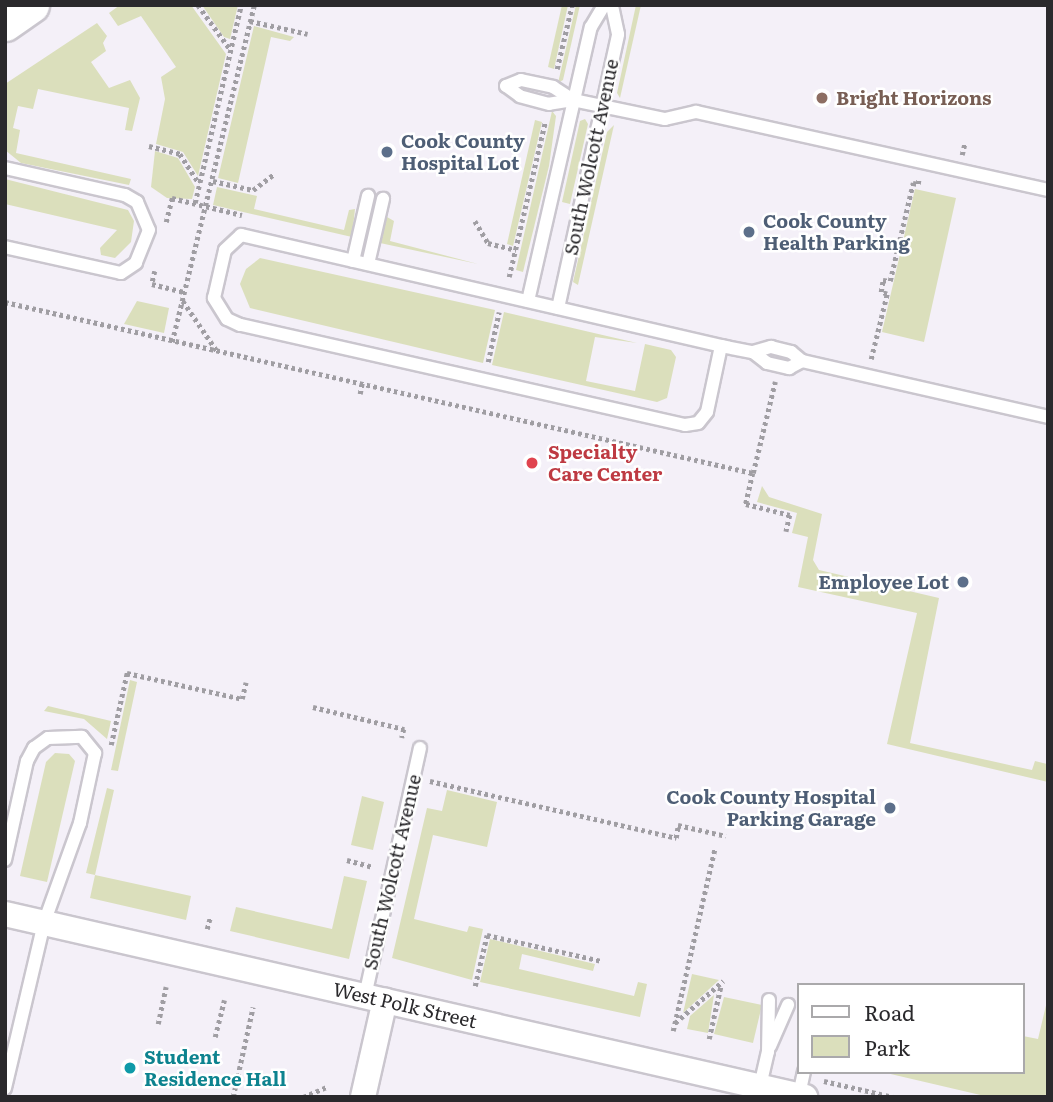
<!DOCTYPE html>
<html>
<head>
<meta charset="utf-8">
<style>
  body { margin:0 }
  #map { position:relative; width:1053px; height:1102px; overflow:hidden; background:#f4f0f8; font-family:Literata,serif }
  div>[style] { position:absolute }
  .green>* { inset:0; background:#dbdfbc }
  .path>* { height:4.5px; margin-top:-2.25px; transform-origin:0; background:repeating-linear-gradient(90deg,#a09ea3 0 3.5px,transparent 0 7px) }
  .roads { filter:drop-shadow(2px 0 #cac6ce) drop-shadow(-2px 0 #cac6ce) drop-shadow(0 2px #cac6ce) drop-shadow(0 -2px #cac6ce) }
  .lane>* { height:12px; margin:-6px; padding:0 6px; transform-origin:6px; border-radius:6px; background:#fff }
  .street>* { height:24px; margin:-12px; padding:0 12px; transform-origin:12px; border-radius:12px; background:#fff }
  .secondary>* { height:35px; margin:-17.5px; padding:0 17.5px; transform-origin:17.5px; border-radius:17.5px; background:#fff }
  .dots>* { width:19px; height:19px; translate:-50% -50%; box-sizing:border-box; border:4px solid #fff; border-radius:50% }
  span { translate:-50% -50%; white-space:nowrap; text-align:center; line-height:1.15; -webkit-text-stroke:5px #fff; paint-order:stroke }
  .education-label { font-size:19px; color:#785e54; font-weight:700 }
  .left { translate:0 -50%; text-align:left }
  .service-label { font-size:19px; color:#4e5e75; font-weight:700 }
  .right { translate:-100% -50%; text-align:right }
  .street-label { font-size:19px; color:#2a292c }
  .health-label { font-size:19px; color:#be3a42; font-weight:700 }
  .culture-label { font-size:19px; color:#0d838f; font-weight:700 }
  .frame { position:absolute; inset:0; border:7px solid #2a292c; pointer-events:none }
  .legend { position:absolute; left:797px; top:983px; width:228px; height:91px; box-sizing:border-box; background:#fff; border:2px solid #aaa9ab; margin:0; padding:9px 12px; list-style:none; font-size:21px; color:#2a292c }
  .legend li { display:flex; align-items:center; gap:14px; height:35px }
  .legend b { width:35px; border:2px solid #aaa9ab }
</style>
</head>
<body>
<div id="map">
  <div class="green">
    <i style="clip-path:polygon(120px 5px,191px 5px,226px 54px,198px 176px,183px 152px,156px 144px,165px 99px,161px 77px,176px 67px,141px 16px,118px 26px,109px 13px)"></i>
    <i style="clip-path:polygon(202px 5px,238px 5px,230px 39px,224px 37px)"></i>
    <i style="clip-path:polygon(562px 5px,568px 5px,554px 69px,548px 67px)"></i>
    <i style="clip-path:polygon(576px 5px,580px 5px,563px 80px,558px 83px)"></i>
    <i style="clip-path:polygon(636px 5px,641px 5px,620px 98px,617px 93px)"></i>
    <i style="clip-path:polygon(97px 23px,107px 36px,103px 43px,106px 51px,91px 62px,109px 88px,130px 80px,140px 98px,132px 131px,125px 130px,129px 108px,38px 89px,33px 109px,18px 106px,13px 128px,20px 130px,16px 153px,131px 179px,129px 185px,21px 163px,5px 150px,5px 84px)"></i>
    <i style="clip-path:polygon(254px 26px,294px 37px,290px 41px,271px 37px,238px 183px,218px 178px)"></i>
    <i style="clip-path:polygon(552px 111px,556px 116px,549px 166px,523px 272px,516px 270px)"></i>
    <i style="clip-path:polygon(585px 119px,588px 124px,570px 204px,562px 202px,580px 121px)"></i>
    <i style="clip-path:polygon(535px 120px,542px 122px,513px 246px,507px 244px)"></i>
    <i style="clip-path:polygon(614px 125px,578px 285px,573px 282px,607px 132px)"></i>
    <i style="clip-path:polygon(155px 151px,178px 158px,195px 187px,192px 199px,167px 198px,151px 187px)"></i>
    <i style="clip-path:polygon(5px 179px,128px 210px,134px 221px,131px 242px,115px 258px,101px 255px,100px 248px,117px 230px,5px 204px)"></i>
    <i style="clip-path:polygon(217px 187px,257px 196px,254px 209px,344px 230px,349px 210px,355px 209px,352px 237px,213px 205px)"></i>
    <i style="clip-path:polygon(915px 189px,956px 198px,924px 342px,882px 332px)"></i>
    <i style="clip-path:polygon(387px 217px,394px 221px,390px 241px,478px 264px,380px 243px)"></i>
    <i style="clip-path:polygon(260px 258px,495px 310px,483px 363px,250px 308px,240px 284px,246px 269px)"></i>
    <i style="clip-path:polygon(137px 301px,169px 308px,164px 333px,124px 324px)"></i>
    <i style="clip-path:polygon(504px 312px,637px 343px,595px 337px,586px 381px,635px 391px,645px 344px,671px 350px,676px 357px,667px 398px,657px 402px,492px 365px)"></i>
    <i style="clip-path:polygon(762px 486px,769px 497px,822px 514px,813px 560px,819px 570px,939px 598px,910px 743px,1032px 770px,1035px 761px,1047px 764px,1048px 782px,887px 744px,917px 613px,798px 587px,808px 537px,792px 533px,797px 513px,757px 502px)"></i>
    <i style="clip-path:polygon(130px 680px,137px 682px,118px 771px,111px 770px)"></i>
    <i style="clip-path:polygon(48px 706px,111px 721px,107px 739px,84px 719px,44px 711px)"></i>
    <i style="clip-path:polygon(55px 753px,69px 754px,75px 761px,47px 882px,20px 876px,46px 762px)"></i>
    <i style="clip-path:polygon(107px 788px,114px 790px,95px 875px,191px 896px,186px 920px,90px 898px,95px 875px,86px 873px)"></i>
    <i style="clip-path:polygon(447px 790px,497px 802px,487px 847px,433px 835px,414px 919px,467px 932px,469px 926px,483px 929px,472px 980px,392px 958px,427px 808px,442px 811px)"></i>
    <i style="clip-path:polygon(362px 796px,384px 802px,373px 850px,351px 845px)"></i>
    <i style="clip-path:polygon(344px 876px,367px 881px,349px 959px,230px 931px,236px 907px,332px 929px)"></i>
    <i style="clip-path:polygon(490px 939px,595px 964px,593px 971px,522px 954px,519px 969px,634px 996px,638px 982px,647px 984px,640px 1017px,480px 982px)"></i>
    <i style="clip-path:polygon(692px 974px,719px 980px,683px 1013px)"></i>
    <i style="clip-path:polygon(714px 995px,708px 1033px,687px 1029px,690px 1016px)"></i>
    <i style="clip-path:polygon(724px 997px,762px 1005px,753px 1043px,714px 1034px)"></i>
    <i style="clip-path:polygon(1048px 997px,1048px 1097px,989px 1097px,882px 1072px,1023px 1072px,1023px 1036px,1038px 1039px)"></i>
  </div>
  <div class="path">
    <i style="left:198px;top:5px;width:54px;rotate:54deg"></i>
    <i style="left:250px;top:21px;width:59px;rotate:12.6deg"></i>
    <i style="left:557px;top:69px;width:66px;rotate:-76.8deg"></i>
    <i style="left:149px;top:146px;width:32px;rotate:14deg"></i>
    <i style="left:180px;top:154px;width:35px;rotate:57deg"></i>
    <i style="left:962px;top:155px;width:13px;rotate:-77deg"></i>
    <i style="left:213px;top:181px;width:41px;rotate:12.7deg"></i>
    <i style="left:253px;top:190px;width:26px;rotate:-37deg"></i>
    <i style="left:195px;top:203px;width:203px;rotate:-76.9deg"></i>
    <i style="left:475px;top:221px;width:26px;rotate:59deg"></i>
    <i style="left:488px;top:243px;width:29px;rotate:14deg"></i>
    <i style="left:166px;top:222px;width:25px;rotate:-76deg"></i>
    <i style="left:172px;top:198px;width:72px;rotate:13.7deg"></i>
    <i style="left:155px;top:271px;width:13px;rotate:103deg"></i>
    <i style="left:152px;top:284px;width:34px;rotate:14deg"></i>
    <i style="left:509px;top:277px;width:159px;rotate:-76.9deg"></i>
    <i style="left:183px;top:301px;width:60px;rotate:55.8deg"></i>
    <i style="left:5px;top:302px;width:767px;rotate:12.88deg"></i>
    <i style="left:753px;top:473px;width:94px;rotate:-76.4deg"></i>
    <i style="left:172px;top:342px;width:347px;rotate:-76.3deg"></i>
    <i style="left:871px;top:359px;width:67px;rotate:-76.2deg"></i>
    <i style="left:887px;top:294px;width:6px;rotate:-162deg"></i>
    <i style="left:881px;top:292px;width:12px;rotate:-81deg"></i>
    <i style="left:883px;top:280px;width:7px;rotate:8deg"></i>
    <i style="left:890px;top:281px;width:101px;rotate:-76.8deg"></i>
    <i style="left:913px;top:183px;width:5px;rotate:11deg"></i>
    <i style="left:918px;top:184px;width:6px;rotate:-81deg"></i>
    <i style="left:488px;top:362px;width:51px;rotate:-77.6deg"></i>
    <i style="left:360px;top:394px;width:11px;rotate:-80deg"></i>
    <i style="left:753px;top:473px;width:32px;rotate:103deg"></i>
    <i style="left:746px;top:504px;width:45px;rotate:14deg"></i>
    <i style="left:790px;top:515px;width:17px;rotate:103deg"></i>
    <i style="left:313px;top:707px;width:94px;rotate:13.6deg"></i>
    <i style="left:404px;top:729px;width:9px;rotate:103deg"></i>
    <i style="left:111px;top:745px;width:74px;rotate:-77.5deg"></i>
    <i style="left:127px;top:673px;width:118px;rotate:12.7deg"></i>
    <i style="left:242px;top:699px;width:17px;rotate:-77deg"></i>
    <i style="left:430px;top:781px;width:253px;rotate:13deg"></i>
    <i style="left:676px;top:838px;width:13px;rotate:-81deg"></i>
    <i style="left:678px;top:825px;width:49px;rotate:12.9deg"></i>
    <i style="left:347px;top:860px;width:27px;rotate:15deg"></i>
    <i style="left:207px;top:929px;width:11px;rotate:-75deg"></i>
    <i style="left:475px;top:986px;width:52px;rotate:-76.8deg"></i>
    <i style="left:487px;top:935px;width:117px;rotate:12.8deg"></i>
    <i style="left:675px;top:1023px;width:64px;rotate:-41.2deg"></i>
    <i style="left:158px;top:1024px;width:38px;rotate:-78deg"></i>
    <i style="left:673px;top:1031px;width:188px;rotate:-77.1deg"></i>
    <i style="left:215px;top:1037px;width:38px;rotate:-76deg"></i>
    <i style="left:709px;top:1039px;width:55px;rotate:-77.5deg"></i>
    <i style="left:824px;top:1081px;width:72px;rotate:12.9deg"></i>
    <i style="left:233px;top:1097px;width:92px;rotate:-77.5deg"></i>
    <i style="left:303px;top:1097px;width:25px;rotate:-23deg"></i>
  </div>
  <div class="roads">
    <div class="lane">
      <i style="left:573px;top:100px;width:24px;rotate:171deg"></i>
      <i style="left:549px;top:104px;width:30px;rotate:-165deg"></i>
      <i style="left:520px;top:96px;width:17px;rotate:-144deg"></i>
      <i style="left:506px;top:86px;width:16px;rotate:-22deg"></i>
      <i style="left:521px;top:80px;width:33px;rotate:12deg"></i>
      <i style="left:553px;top:87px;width:24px;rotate:33deg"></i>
      <i style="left:573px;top:100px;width:94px;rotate:11.7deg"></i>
      <i style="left:665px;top:119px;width:32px;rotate:-13deg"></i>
      <i style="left:696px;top:112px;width:361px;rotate:12.5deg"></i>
      <i style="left:5px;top:168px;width:123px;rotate:12.7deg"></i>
      <i style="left:125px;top:195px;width:14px;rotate:30deg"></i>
      <i style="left:137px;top:202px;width:30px;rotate:67deg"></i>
      <i style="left:149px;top:230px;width:35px;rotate:112deg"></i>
      <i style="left:136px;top:263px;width:18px;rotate:146deg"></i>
      <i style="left:121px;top:273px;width:119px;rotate:-167.4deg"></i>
      <i style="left:241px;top:235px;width:493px;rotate:13deg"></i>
      <i style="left:721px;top:346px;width:67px;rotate:102deg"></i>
      <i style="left:707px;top:412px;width:14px;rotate:129deg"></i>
      <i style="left:698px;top:423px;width:13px;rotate:171deg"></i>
      <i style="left:685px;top:425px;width:456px;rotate:-167.3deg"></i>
      <i style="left:240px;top:325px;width:14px;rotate:-155deg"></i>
      <i style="left:227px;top:319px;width:25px;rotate:-122deg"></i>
      <i style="left:214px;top:298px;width:49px;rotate:-77.1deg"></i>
      <i style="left:225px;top:250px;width:22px;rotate:-43deg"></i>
      <i style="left:353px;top:261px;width:67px;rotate:-77deg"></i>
      <i style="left:368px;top:264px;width:67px;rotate:-77deg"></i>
      <i style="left:528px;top:301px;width:281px;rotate:-77.1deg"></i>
      <i style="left:591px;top:27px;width:26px;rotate:-59deg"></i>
      <i style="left:558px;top:308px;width:280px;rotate:-77.6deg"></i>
      <i style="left:618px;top:34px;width:30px;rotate:-102deg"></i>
      <i style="left:721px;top:346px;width:33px;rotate:11deg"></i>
      <i style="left:753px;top:352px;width:18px;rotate:38deg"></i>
      <i style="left:767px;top:363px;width:23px;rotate:13deg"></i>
      <i style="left:789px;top:368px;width:15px;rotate:-28deg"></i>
      <i style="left:753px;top:352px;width:19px;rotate:-16deg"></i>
      <i style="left:771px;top:347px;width:21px;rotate:14deg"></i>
      <i style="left:791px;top:352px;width:14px;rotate:39deg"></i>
      <i style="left:802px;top:361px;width:252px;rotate:12.8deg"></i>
      <i style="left:5px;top:860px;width:101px;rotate:-77.5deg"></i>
      <i style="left:27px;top:761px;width:15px;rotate:-62deg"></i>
      <i style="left:34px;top:748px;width:17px;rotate:-36deg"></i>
      <i style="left:48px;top:738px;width:34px;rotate:-2deg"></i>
      <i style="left:82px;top:737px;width:21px;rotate:51deg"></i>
      <i style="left:95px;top:753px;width:72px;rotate:102.1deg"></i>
      <i style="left:80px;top:823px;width:106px;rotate:109.8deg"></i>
      <i style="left:44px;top:923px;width:170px;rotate:103.3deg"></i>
      <i style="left:365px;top:996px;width:254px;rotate:-77.5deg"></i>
      <i style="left:770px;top:1046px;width:45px;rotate:-66.3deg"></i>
      <i style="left:760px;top:1086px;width:35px;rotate:-77deg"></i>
      <i style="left:768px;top:1052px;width:52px;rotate:-88.9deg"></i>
      <i style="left:799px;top:1095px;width:24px;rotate:-78deg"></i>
    </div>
    <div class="street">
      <i style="left:5px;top:914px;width:821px;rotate:12.88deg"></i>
      <i style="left:363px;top:1097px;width:99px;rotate:-77.2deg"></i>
    </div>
    <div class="secondary">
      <i style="left:5px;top:23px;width:32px;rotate:-35deg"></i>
    </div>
  </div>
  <div class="dots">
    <i style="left:822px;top:98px;background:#8d6e63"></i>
    <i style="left:387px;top:152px;background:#5c6f8a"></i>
    <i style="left:749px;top:232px;background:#5c6f8a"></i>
    <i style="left:532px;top:463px;background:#e0444e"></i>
    <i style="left:963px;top:582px;background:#5c6f8a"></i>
    <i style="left:890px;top:808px;background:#5c6f8a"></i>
    <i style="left:130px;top:1068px;background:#0f9aa8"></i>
  </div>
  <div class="education-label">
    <span class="left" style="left:836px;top:98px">Bright Horizons</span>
  </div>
  <div class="service-label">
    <span class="left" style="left:401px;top:152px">Cook County<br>Hospital Lot</span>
    <span class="left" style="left:763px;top:232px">Cook County<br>Health Parking</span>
    <span class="right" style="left:949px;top:582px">Employee Lot</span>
    <span class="right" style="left:876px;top:808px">Cook County Hospital<br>Parking Garage</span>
  </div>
  <div class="street-label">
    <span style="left:591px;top:157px;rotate:-78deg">South Wolcott Avenue</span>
    <span style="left:392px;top:872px;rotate:-77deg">South Wolcott Avenue</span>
    <span style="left:405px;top:1005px;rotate:13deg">West Polk Street</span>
  </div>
  <div class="health-label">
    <span class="left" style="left:548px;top:463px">Specialty<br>Care Center</span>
  </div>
  <div class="culture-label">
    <span class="left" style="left:144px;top:1068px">Student<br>Residence Hall</span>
  </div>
  <div class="frame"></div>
  <ul class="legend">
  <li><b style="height:9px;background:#fff"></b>Road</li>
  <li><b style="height:19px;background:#dbdfbc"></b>Park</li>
  </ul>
</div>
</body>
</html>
